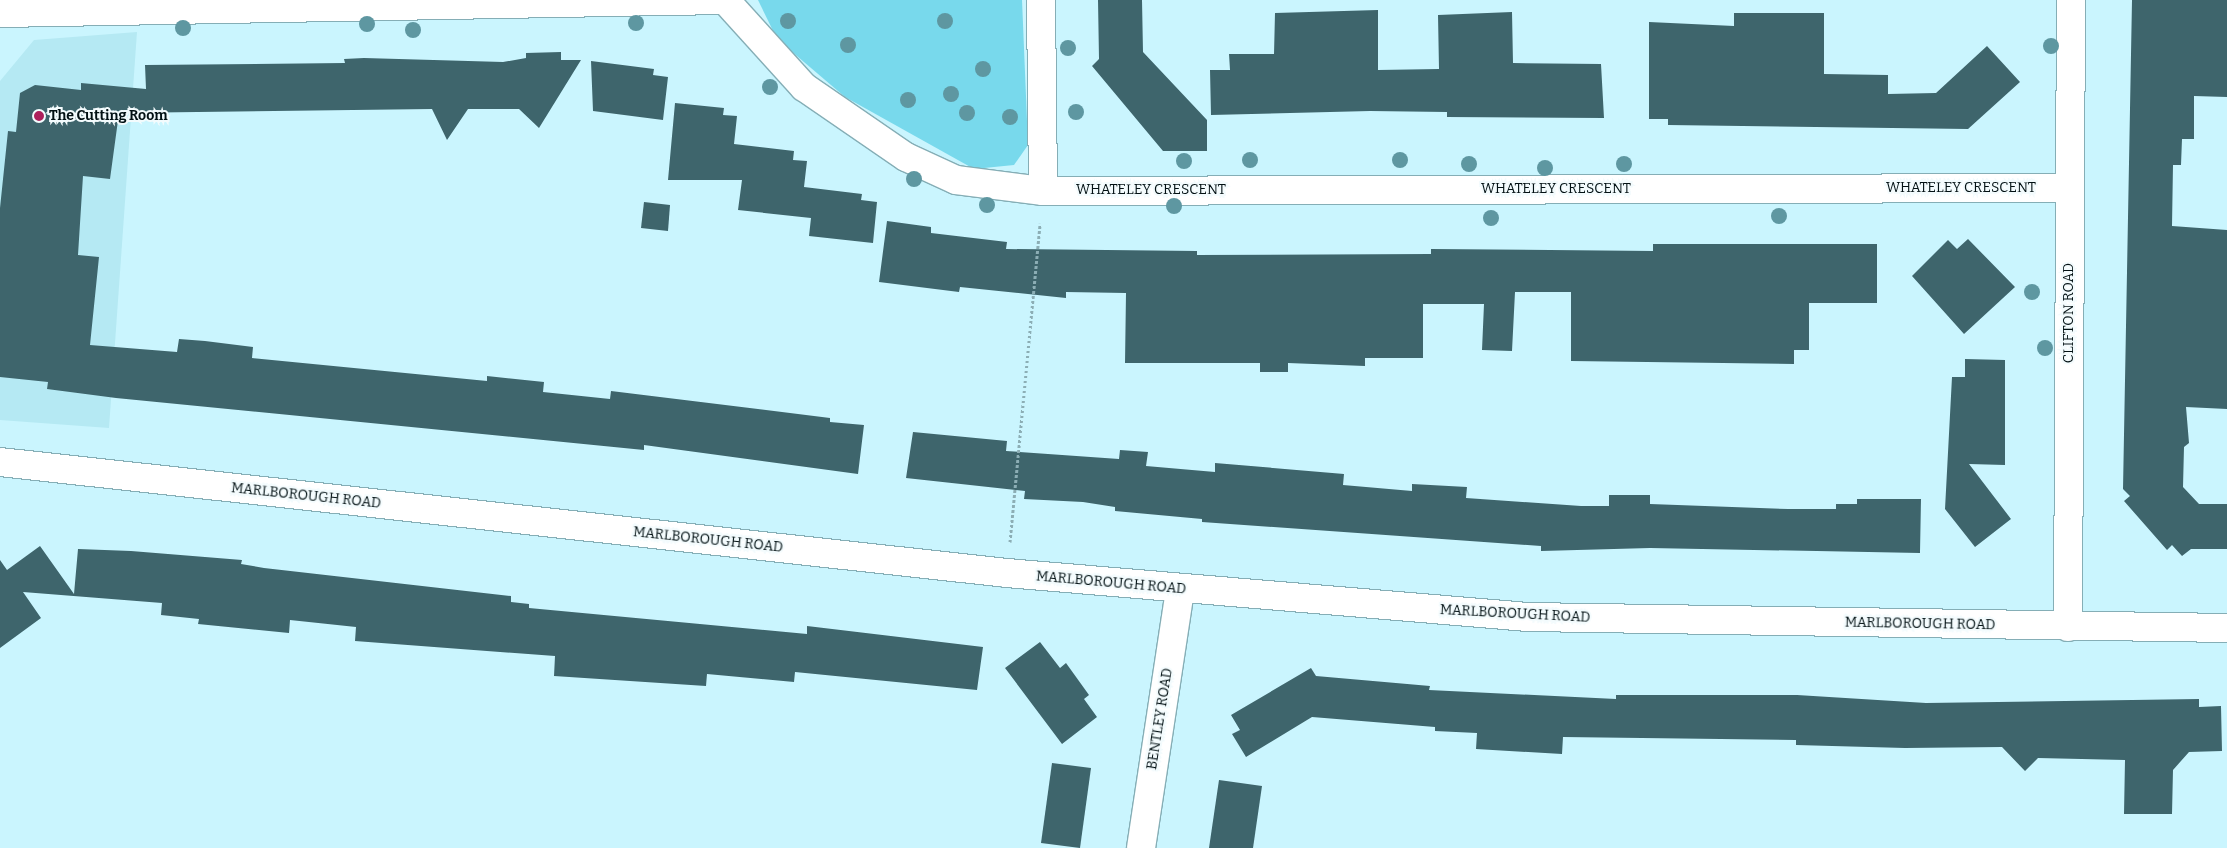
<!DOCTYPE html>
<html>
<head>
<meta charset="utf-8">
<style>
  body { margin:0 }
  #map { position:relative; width:2227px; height:848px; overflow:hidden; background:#caf5fe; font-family:Bitter,serif }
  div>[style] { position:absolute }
  .built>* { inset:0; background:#b5e9f3 }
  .green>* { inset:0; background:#78d9ec }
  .building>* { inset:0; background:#3e656c }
  .path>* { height:3px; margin-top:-1.5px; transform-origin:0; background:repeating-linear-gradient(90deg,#8caeb5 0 2.5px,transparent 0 5px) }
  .roads { filter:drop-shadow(1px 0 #85aeb6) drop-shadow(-1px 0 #85aeb6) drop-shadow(0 1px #85aeb6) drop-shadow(0 -1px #85aeb6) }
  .minor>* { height:28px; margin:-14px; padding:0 14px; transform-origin:14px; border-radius:14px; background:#fff }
  .trees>* { width:16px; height:16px; margin:-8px; border-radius:50%; background:#5e97a1 }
  .dots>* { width:14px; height:14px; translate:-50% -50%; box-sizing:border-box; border:2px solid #f3fbfd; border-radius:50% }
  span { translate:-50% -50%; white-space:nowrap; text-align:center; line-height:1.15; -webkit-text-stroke:4px #f3fbfd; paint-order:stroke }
  .poi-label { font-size:14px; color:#021013; font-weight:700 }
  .left { translate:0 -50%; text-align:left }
  .street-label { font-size:14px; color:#021013 }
</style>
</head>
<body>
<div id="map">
  <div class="built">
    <i style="clip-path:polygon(137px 32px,109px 428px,0 420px,0 81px,34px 40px)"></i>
  </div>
  <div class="green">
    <i style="clip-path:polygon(758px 0,1022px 0,1028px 145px,1014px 165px,974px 169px,845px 97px,777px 39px)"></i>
  </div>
  <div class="building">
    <i style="clip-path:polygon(1098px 0,1142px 0,1143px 52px,1207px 120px,1207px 151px,1163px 151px,1092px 66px,1099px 59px)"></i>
    <i style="clip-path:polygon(2132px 0,2227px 0,2227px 97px,2194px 96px,2194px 139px,2182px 139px,2181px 165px,2173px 165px,2172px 226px,2227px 230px,2227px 409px,2186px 407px,2189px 443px,2184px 447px,2183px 487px,2199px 504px,2227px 504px,2227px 549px,2191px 549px,2182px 556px,2172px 545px,2167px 550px,2124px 501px,2130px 496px,2123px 489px)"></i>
    <i style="clip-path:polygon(1378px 10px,1378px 70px,1439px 69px,1438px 15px,1512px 12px,1513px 63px,1601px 64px,1604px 118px,1447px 117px,1447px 112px,1370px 111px,1211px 115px,1210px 70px,1230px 70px,1229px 54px,1274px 54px,1275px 13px)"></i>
    <i style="clip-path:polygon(1734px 13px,1824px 13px,1824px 74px,1888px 75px,1888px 94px,1936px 93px,1987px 46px,2020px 82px,1968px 129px,1668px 125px,1668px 119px,1649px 119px,1649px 22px,1734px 26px)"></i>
    <i style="clip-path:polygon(561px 52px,561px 60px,581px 60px,539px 128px,519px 109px,468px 109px,447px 140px,432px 109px,119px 113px,110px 179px,83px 176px,78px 255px,99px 257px,90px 345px,177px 352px,179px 339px,205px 341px,253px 347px,252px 358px,487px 381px,487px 376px,544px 382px,543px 392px,610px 399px,611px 391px,830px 418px,830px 422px,864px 425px,858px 474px,644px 445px,644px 450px,116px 398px,47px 389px,48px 382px,0 377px,0 208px,8px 131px,16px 132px,20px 93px,35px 85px,81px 90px,81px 83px,146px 89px,145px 65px,345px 63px,344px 59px,364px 58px,503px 62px,526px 58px,526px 53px)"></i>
    <i style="clip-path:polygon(591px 61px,654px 69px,653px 75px,668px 77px,663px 120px,593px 111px)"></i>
    <i style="clip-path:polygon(675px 103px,724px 108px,723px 115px,737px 116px,734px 144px,794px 151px,793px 160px,807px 161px,804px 187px,862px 194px,861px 200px,877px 202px,873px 243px,809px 236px,811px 218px,738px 210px,742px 180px,668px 180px)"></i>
    <i style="clip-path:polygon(644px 202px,670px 205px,668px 231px,641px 228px)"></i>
    <i style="clip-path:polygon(887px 221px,931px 227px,931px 233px,1007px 242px,1006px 249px,1197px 251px,1197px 255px,1431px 254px,1431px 249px,1653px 251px,1653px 244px,1877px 244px,1877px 303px,1809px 303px,1809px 350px,1794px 350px,1794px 364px,1571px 361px,1571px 292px,1515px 292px,1512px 351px,1482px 350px,1484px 304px,1423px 304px,1423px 358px,1365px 358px,1365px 366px,1288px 363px,1288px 372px,1260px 372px,1260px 363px,1125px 363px,1126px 293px,1066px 292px,1066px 298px,960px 287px,959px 292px,879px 282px)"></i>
    <i style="clip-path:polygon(1968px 239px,2015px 287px,1964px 334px,1912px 276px,1948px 240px,1957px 249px)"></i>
    <i style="clip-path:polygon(1965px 359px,2005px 360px,2005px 465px,1969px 464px,2011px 519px,1975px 547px,1945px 509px,1952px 377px,1965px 377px)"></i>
    <i style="clip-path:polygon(913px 432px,1007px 441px,1006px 451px,1119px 459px,1120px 450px,1148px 452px,1146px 466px,1215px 472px,1215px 463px,1344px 474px,1343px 485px,1412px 491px,1412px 484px,1467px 487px,1466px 498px,1581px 506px,1609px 506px,1609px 495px,1650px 495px,1650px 504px,1788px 509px,1836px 509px,1836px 504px,1857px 504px,1857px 499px,1921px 499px,1920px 553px,1650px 548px,1541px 551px,1541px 546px,1202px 522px,1202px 519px,1115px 511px,1115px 507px,1083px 502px,1024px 499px,1025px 491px,906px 478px)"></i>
    <i style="clip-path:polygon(40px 546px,74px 594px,78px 549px,131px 551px,242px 560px,241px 564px,264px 568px,511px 596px,511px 602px,529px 604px,529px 608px,807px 634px,807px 626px,983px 647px,977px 690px,795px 672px,794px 682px,707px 674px,706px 686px,554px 676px,555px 656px,355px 641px,356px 627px,290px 620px,289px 633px,198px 624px,199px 619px,161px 615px,162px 603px,23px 592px,41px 618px,0 648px,0 560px,7px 570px)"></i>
    <i style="clip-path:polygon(1040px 642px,1060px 668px,1066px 663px,1089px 695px,1084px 699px,1097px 717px,1062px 744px,1005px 668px)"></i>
    <i style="clip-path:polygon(1311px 668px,1316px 676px,1430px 686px,1429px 690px,1616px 699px,1616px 695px,1797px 695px,1926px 703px,2199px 699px,2199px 707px,2221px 706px,2222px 751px,2189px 752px,2173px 770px,2172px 814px,2124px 814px,2125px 760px,2038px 758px,2025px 771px,2002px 747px,1905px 748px,1796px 745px,1796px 740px,1563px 737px,1562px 754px,1476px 749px,1477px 733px,1435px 731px,1435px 727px,1312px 717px,1246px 757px,1232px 734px,1240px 730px,1231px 715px)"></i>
    <i style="clip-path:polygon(1052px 763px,1091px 768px,1080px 848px,1041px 843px)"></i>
    <i style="clip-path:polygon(1219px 780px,1262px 786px,1253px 848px,1209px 848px)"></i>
  </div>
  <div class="path">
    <i style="left:1010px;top:542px;width:320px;rotate:-84.6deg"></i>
  </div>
  <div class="roads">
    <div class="minor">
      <i style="left:1041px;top:0;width:191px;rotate:89.4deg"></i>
      <i style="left:726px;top:1px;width:116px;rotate:47.8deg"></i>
      <i style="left:804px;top:87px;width:124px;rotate:34.5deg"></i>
      <i style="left:906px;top:157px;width:55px;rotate:24.7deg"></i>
      <i style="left:956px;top:180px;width:88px;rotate:7.2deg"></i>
      <i style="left:1043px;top:191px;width:1027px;rotate:-0.17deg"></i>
      <i style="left:0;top:13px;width:726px;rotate:-1.03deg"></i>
      <i style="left:0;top:462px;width:1013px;rotate:6.29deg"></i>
      <i style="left:1007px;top:573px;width:523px;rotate:4.83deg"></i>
      <i style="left:1528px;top:617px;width:699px;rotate:0.9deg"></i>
      <i style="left:2068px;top:627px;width:627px;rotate:-89.73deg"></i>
      <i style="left:1141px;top:848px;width:262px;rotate:-81.4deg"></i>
    </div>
  </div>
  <div class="trees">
    <i style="left:788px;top:21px"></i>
    <i style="left:945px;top:21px"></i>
    <i style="left:636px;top:23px"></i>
    <i style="left:367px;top:24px"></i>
    <i style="left:183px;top:28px"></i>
    <i style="left:413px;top:30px"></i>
    <i style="left:848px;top:45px"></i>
    <i style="left:2051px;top:46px"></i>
    <i style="left:1068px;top:48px"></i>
    <i style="left:983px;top:69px"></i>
    <i style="left:770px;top:87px"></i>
    <i style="left:951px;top:94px"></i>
    <i style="left:908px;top:100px"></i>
    <i style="left:1076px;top:112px"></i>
    <i style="left:967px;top:113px"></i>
    <i style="left:1010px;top:117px"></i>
    <i style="left:1250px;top:160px"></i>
    <i style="left:1400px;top:160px"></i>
    <i style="left:1184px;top:161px"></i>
    <i style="left:1469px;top:164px"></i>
    <i style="left:1624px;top:164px"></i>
    <i style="left:1545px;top:168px"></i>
    <i style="left:914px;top:179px"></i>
    <i style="left:987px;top:205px"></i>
    <i style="left:1174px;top:206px"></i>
    <i style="left:1779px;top:216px"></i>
    <i style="left:1491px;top:218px"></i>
    <i style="left:2032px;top:292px"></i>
    <i style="left:2045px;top:348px"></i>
  </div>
  <div class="dots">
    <i style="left:39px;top:116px;background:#ad205b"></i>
  </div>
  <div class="poi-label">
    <span class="left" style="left:49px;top:116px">The Cutting Room</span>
  </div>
  <div class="street-label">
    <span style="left:1961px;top:188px">WHATELEY CRESCENT</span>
    <span style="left:1556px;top:189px">WHATELEY CRESCENT</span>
    <span style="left:1151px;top:190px">WHATELEY CRESCENT</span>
    <span style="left:2069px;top:313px;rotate:-90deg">CLIFTON ROAD</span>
    <span style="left:306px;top:496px;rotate:6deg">MARLBOROUGH ROAD</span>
    <span style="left:708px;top:540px;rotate:6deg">MARLBOROUGH ROAD</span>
    <span style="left:1111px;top:583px;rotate:5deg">MARLBOROUGH ROAD</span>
    <span style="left:1515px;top:614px;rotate:3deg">MARLBOROUGH ROAD</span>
    <span style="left:1920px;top:624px;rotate:1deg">MARLBOROUGH ROAD</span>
    <span style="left:1160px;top:719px;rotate:-81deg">BENTLEY ROAD</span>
  </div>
</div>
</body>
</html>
